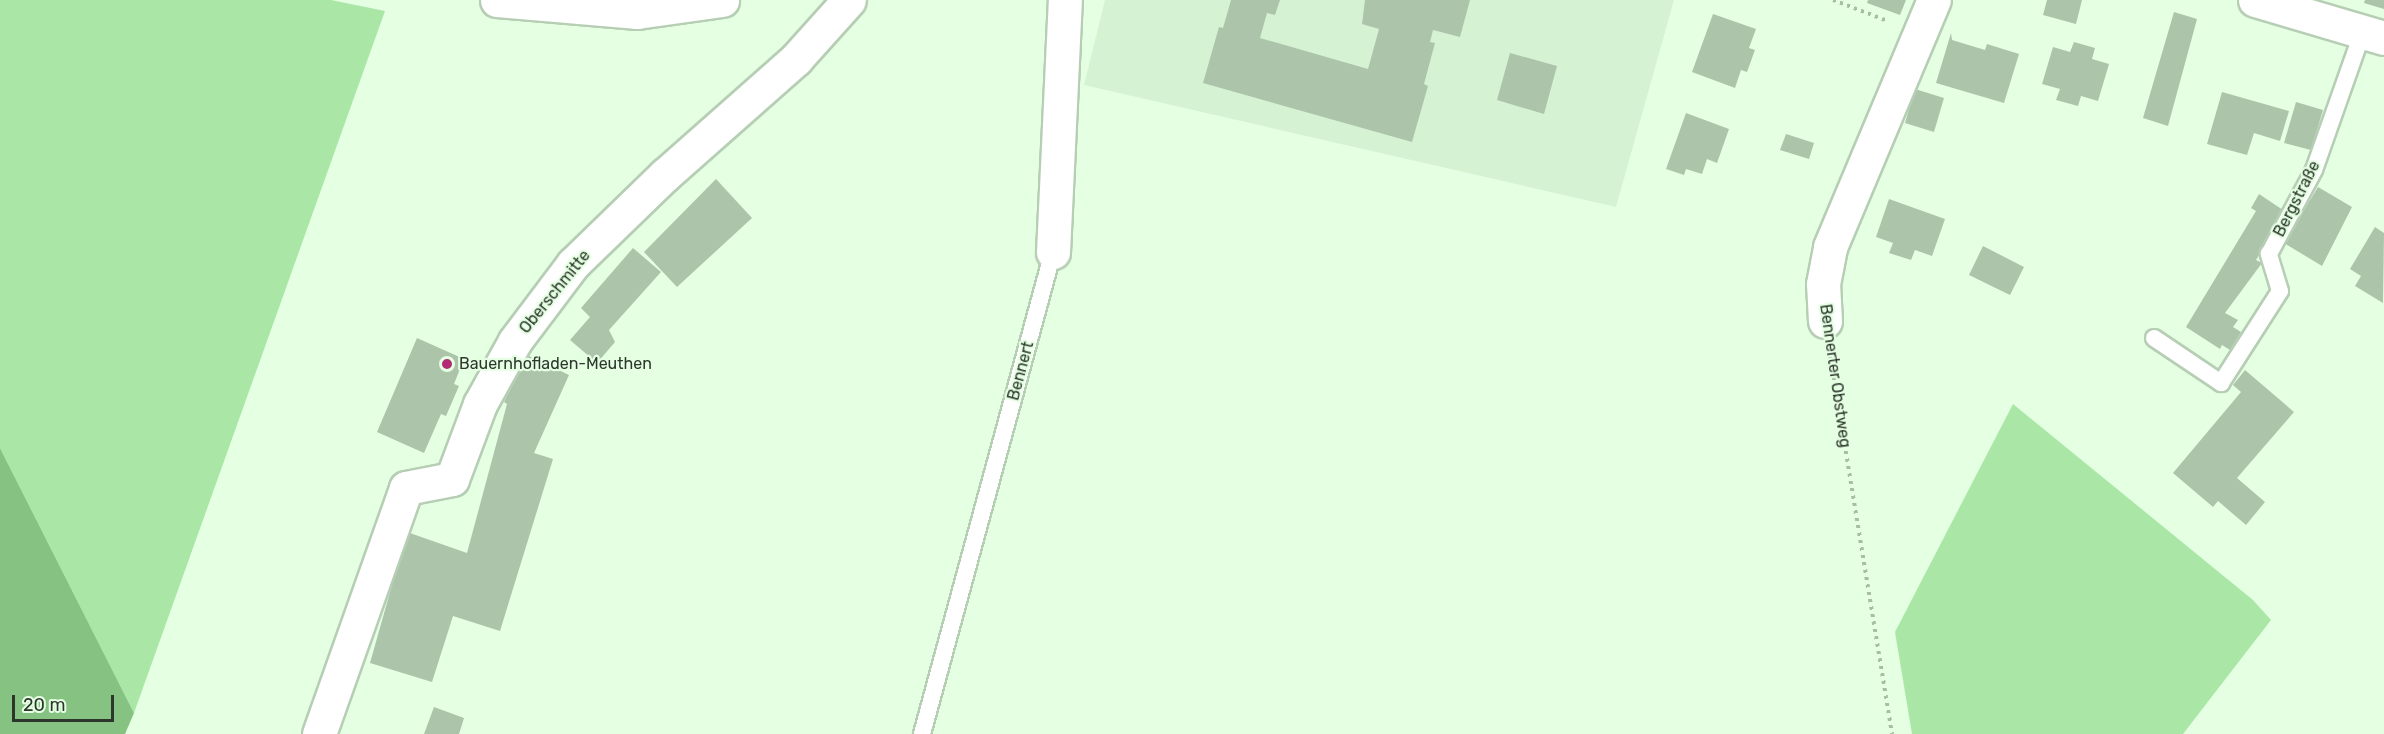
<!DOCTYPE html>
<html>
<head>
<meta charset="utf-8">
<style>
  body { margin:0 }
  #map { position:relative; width:2384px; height:734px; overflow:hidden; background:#e5ffe3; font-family:Rubik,sans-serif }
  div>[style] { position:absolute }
  .built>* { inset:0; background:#d5f3d3 }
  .green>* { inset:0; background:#aae7a7 }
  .forest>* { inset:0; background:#86c383 }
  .building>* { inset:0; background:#acc4aa }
  .path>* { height:4px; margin-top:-2px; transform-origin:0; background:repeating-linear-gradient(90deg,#a8bca6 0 3px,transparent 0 7.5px) }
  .roads { filter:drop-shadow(2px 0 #b6ceb4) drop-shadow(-2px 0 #b6ceb4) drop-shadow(0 2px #b6ceb4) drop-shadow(0 -2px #b6ceb4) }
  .service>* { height:16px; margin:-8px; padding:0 8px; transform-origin:8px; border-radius:8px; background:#fff }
  .minor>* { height:33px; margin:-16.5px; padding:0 16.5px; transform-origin:16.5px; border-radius:16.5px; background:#fff }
  .tertiary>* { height:33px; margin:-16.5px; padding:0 16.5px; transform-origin:16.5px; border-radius:16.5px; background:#fff }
  .dots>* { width:16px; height:16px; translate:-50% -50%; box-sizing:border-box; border:3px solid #e5ffe3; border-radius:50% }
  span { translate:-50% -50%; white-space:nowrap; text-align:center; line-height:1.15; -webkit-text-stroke:4.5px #e5ffe3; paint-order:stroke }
  .street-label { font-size:16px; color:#2c362b }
  .poi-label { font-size:16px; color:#2c362b }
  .left { translate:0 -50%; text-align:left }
  .scale { position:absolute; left:12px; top:695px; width:102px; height:27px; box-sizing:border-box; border:3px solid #2c362b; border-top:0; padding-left:8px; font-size:18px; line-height:21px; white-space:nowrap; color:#2c362b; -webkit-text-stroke:4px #e5ffe3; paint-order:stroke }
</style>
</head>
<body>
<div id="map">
  <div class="built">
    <i style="clip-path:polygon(1105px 0,1674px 0,1616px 207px,1084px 85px)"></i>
  </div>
  <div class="green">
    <i style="clip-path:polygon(0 0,331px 0,385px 11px,134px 713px,0 448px)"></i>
    <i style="clip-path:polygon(2013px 404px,2253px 600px,2271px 620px,2183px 734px,1912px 734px,1895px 632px)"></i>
  </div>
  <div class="forest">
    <i style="clip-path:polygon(0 448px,134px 713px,125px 734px,0 734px)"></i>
  </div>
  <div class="building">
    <i style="clip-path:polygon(1231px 0,1280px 0,1275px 15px,1267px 13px,1260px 38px,1368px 69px,1379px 29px,1362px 24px,1365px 0,1470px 0,1460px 37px,1433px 30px,1430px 42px,1435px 43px,1424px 84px,1428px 86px,1412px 142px,1203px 83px,1219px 27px,1223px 28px)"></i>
    <i style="clip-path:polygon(1868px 0,1906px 0,1900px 15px,1867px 3px)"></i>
    <i style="clip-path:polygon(2047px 0,2082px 0,2076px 24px,2043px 15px)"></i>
    <i style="clip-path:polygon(2365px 0,2384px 0,2384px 9px,2364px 3px)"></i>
    <i style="clip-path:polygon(2174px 12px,2197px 19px,2168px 126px,2143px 118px)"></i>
    <i style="clip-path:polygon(1713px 14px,1756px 29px,1749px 48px,1755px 50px,1747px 72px,1741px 70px,1735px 88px,1692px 72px)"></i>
    <i style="clip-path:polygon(1951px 33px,1952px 40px,1985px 50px,1987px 44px,2019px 54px,2004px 103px,1936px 83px)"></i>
    <i style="clip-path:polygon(2074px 42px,2095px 48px,2092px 59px,2109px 64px,2098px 101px,2081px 96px,2078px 106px,2056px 100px,2060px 89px,2042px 84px,2053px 47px,2070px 52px)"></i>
    <i style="clip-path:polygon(1510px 53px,1557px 66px,1544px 114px,1497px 100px)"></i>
    <i style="clip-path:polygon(1915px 89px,1944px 98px,1934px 132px,1905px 123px)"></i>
    <i style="clip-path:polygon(2222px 92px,2289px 111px,2280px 141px,2254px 133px,2247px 155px,2207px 144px)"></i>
    <i style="clip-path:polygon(2296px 102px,2323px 110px,2311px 150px,2284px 143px)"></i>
    <i style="clip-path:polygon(1686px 113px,1729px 129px,1717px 163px,1707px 159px,1702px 174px,1686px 169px,1684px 175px,1666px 169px)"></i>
    <i style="clip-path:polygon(1786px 134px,1814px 143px,1809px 159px,1780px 150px)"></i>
    <i style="clip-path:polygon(716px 179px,752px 218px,677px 287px,644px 252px)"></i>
    <i style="clip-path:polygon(2318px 187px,2352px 207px,2322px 266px,2284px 243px)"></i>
    <i style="clip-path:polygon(2259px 194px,2286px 212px,2256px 260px,2262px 263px,2225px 313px,2238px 320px,2233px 327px,2241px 332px,2230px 350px,2222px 345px,2220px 349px,2186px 327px,2256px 211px,2251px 208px)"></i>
    <i style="clip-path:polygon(1889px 199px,1945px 219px,1932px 256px,1915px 250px,1911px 260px,1889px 253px,1893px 243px,1876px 237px)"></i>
    <i style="clip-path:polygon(2375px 227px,2384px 233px,2383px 303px,2355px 286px,2361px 276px,2350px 269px)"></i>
    <i style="clip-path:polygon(1983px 246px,2024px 267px,2010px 295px,1969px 275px)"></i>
    <i style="clip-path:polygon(633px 248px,661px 272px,609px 330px,615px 342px,597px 363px,570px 340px,590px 317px,581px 308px)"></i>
    <i style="clip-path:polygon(417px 338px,464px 359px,454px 384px,459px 386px,446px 416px,441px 414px,424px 453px,377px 432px)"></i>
    <i style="clip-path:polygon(527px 355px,569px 375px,534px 453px,553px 459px,500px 631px,453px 616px,432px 682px,370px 663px,407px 532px,467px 553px,507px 404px,504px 402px)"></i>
    <i style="clip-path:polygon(2245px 370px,2294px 412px,2237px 478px,2265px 502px,2246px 525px,2218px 501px,2213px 507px,2173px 473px,2241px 392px,2233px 385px)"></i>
    <i style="clip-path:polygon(434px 707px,464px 718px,459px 734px,424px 734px)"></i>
  </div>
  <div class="path">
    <i style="left:1833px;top:0;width:59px;rotate:20.9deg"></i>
    <i style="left:1830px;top:355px;width:384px;rotate:80.7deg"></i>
  </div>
  <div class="roads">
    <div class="service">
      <i style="left:2154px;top:338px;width:81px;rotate:33.9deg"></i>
      <i style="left:2221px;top:383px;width:109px;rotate:-57.3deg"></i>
      <i style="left:2280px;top:291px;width:39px;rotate:-107deg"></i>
      <i style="left:2269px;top:254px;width:95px;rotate:-61.8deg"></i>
      <i style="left:2314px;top:170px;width:147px;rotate:-70.6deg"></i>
      <i style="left:922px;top:734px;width:499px;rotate:-74.8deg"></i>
    </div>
    <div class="minor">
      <i style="left:497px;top:0;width:141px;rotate:4.9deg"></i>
      <i style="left:637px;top:12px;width:86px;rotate:-8deg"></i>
      <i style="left:1053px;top:252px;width:252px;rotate:-87.3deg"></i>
      <i style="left:1825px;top:321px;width:37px;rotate:-93deg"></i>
      <i style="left:1823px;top:284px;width:38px;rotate:-79deg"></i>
      <i style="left:1830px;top:247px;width:268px;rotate:-67.2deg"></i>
      <i style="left:319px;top:734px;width:261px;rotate:-70.5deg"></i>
      <i style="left:406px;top:488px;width:47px;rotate:-11.1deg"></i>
      <i style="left:452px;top:479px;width:80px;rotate:-69.5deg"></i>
      <i style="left:480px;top:404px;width:72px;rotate:-60.9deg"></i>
      <i style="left:515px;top:341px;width:96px;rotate:-53deg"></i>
      <i style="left:573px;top:264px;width:128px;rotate:-44.1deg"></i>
      <i style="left:665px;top:175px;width:175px;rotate:-41.5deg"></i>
      <i style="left:796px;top:59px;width:79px;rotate:-48.1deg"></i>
    </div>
    <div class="tertiary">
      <i style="left:2255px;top:0;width:134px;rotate:16.4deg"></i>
    </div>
  </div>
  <div class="dots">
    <i style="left:447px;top:364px;background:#b12c72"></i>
  </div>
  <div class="street-label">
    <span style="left:2297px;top:199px;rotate:-63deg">Bergstraße</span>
    <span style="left:555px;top:292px;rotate:-51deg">Oberschmitte</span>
    <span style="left:1021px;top:371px;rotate:-75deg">Bennert</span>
    <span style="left:1835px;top:376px;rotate:82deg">Bennerter Obstweg</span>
  </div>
  <div class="poi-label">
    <span class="left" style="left:459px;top:364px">Bauernhofladen-Meuthen</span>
  </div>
  <div class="scale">20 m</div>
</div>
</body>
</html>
